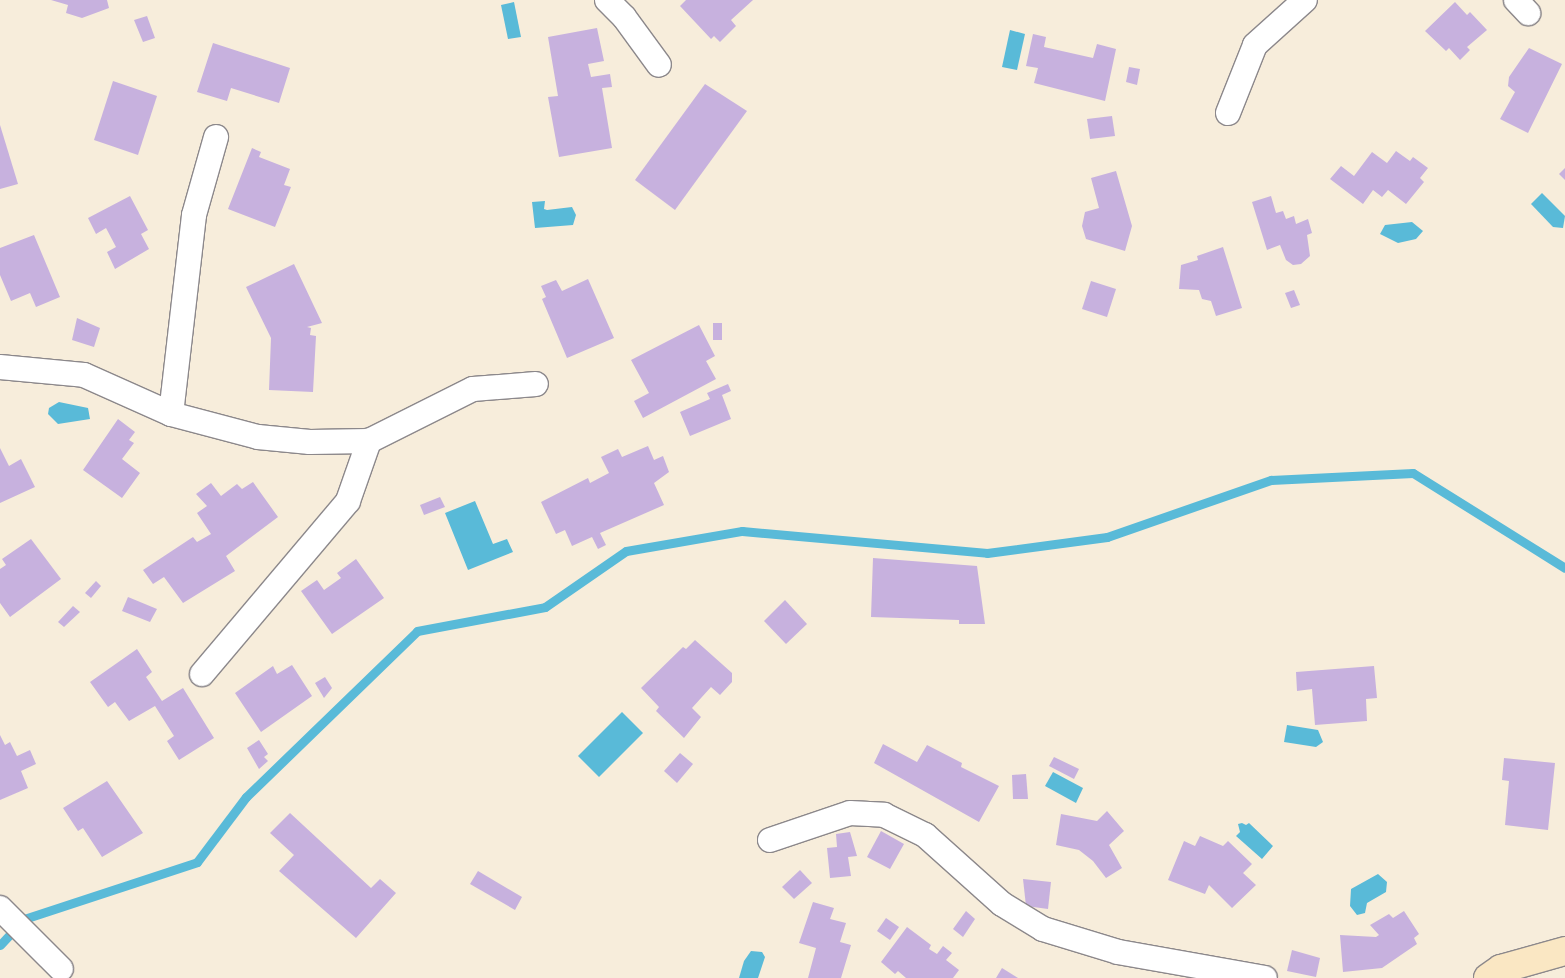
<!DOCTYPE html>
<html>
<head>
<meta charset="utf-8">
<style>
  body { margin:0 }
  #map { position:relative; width:1565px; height:978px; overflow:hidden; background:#f7eddb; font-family:Mali,sans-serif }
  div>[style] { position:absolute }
  .water>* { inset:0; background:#59bad8 }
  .stream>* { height:9px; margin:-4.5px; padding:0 4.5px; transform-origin:4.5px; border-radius:4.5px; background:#59bad8 }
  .building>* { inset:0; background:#c7b1de }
  .roads { filter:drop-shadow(1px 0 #8c888b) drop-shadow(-1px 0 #8c888b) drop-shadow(0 1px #8c888b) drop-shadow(0 -1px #8c888b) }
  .street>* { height:24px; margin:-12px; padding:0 12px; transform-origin:12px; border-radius:12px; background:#fff }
  .secondary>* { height:28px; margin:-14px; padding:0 14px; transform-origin:14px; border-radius:14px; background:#fae7c3 }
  span { translate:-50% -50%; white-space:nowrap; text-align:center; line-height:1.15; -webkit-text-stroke:4px #fff; paint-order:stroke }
</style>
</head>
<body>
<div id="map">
  <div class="water">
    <i style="clip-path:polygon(514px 2px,521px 37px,508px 39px,501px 5px)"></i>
    <i style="clip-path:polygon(1010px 30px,1025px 34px,1017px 70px,1002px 67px)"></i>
    <i style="clip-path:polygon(1542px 193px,1565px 216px,1563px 228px,1553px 227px,1531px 204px)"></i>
    <i style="clip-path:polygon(545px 201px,544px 209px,547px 210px,572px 207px,576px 215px,573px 225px,535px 228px,532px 202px)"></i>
    <i style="clip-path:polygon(1412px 222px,1423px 231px,1416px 239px,1398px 243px,1380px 234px,1385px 225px)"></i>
    <i style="clip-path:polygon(59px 402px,88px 408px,90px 419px,58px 424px,48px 414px,49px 408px)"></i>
    <i style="clip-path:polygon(475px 501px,493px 544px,507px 539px,513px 552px,468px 570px,445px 513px)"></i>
    <i style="clip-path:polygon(622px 712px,643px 733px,599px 777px,578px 756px)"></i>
    <i style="clip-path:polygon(1287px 725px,1318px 730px,1323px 742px,1316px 747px,1284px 742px)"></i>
    <i style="clip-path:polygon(1053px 772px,1083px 788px,1076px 803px,1045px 786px)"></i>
    <i style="clip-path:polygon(1242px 823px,1246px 825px,1249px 823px,1273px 846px,1262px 859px,1236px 836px,1240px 832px,1238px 824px)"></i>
    <i style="clip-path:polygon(1378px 874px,1387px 882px,1386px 892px,1367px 903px,1365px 913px,1357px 915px,1350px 906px,1351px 889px)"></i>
    <i style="clip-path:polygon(751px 951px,762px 952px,765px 957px,758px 978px,739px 978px,744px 961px)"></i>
  </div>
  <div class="stream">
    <i style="left:0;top:945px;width:35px;rotate:-47deg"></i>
    <i style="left:24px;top:919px;width:182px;rotate:-18.2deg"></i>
    <i style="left:197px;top:862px;width:81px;rotate:-53deg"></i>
    <i style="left:246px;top:797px;width:238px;rotate:-44.1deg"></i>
    <i style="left:417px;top:631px;width:130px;rotate:-10.6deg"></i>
    <i style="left:545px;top:607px;width:98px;rotate:-34.7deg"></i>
    <i style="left:626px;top:551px;width:118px;rotate:-9.8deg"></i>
    <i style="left:742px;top:531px;width:246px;rotate:5.1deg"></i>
    <i style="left:987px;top:553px;width:121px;rotate:-7.6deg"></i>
    <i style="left:1107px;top:537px;width:174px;rotate:-19.2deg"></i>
    <i style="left:1271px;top:480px;width:142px;rotate:-2.8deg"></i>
    <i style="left:1413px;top:473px;width:179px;rotate:32deg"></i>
  </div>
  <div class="building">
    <i style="clip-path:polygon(51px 0,107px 0,109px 8px,82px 18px,66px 13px,68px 5px)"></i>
    <i style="clip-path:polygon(686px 0,753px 0,731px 20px,736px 26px,720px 42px,714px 36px,711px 39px,680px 6px)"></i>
    <i style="clip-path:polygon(1455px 2px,1467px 15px,1470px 12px,1487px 30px,1467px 47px,1470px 50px,1460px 60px,1449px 48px,1446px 51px,1425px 31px)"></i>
    <i style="clip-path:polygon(147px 16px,155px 38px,143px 42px,134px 20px)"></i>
    <i style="clip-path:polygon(597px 28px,604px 61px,588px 64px,591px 77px,610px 74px,612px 87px,602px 88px,612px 148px,559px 157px,548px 97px,558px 96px,548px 37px)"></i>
    <i style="clip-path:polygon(1033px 34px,1046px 37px,1044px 47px,1093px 58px,1097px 44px,1116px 49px,1105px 101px,1034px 83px,1038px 68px,1026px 66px)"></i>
    <i style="clip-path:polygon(213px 43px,290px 68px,279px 103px,231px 88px,227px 101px,197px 92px)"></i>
    <i style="clip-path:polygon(1529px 48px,1562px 64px,1528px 133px,1500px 119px,1515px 92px,1508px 86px,1509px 77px)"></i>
    <i style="clip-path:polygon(1129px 67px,1140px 69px,1137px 85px,1126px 82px)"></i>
    <i style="clip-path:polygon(113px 81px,157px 96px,138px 155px,94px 140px)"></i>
    <i style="clip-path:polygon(705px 84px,747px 111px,675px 210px,635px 180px)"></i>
    <i style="clip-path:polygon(1112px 116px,1115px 136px,1090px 139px,1087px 119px)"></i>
    <i style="clip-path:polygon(0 125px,18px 184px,0 189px)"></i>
    <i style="clip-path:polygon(252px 148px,261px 152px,259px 157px,290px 169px,284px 185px,291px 187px,275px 227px,228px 209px)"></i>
    <i style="clip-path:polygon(1396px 151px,1410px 161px,1413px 157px,1428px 168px,1420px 178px,1424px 182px,1406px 204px,1388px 190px,1382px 197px,1373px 190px,1363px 204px,1330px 179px,1341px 166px,1354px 176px,1372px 152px,1387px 163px)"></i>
    <i style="clip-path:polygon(1565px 168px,1565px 180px,1559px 174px)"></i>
    <i style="clip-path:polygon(1116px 171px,1132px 226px,1125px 251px,1086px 239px,1082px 226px,1085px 212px,1099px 208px,1091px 178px)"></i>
    <i style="clip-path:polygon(130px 196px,148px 230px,141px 234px,149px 249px,115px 269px,107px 252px,116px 247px,106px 228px,96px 234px,88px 218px)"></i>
    <i style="clip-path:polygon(1271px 196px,1276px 213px,1283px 211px,1286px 219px,1294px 216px,1296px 224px,1308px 219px,1312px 233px,1307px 235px,1310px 256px,1301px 264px,1293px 265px,1286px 260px,1280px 245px,1267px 250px,1252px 202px)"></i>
    <i style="clip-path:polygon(34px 235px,60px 297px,36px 307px,30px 293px,11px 301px,0 275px,0 248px)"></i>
    <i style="clip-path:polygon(1223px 247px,1242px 308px,1216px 316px,1211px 301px,1202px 299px,1199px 290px,1179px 289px,1181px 265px,1198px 260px,1197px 256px)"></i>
    <i style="clip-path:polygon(294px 264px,322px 323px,307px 327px,311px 328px,310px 335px,316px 336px,313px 392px,269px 390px,271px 338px,246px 287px)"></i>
    <i style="clip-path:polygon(588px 279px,614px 338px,567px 358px,542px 299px,546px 297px,541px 286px,556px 280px,562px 291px)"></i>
    <i style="clip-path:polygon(1091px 281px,1116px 289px,1107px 317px,1082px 309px)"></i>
    <i style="clip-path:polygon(1294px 290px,1300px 305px,1291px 308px,1285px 293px)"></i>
    <i style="clip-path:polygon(77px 318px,100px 328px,94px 347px,72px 340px)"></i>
    <i style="clip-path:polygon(713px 323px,722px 323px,722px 340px,713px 340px)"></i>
    <i style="clip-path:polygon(699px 325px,715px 356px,706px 361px,716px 379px,643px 418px,634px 401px,649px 393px,631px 360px)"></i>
    <i style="clip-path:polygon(728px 384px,731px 391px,722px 395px,731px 419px,690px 436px,680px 412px,710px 399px,707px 393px)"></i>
    <i style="clip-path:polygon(118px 419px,135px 432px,129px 440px,134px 443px,122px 459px,140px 473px,122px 498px,83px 470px)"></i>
    <i style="clip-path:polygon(648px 446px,654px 460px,663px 456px,669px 472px,654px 483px,664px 505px,600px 533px,606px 545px,598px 549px,592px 537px,572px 546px,565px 530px,556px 534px,541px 502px,588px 478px,590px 483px,609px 473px,601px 457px,618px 449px,622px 457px)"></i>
    <i style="clip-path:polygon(0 448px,9px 466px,21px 459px,35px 487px,0 503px)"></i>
    <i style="clip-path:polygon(253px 482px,278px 517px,226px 556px,235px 571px,183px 603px,164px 577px,153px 584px,143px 570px,193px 537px,197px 542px,211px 534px,197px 513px,207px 506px,196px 494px,211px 483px,221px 496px,237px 484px,242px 489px)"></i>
    <i style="clip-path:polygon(440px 497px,445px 507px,424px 515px,420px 505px)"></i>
    <i style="clip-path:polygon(31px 539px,61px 579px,10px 617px,0 603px,0 569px,6px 565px,2px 559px)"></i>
    <i style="clip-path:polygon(873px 558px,977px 566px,985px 624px,959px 624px,959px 620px,871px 617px)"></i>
    <i style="clip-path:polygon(356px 559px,384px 598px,332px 634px,301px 591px,317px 580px,324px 590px,341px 578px,337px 573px)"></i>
    <i style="clip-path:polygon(96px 581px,101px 586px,91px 598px,85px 593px)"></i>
    <i style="clip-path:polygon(128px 597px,157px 609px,150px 622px,122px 611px)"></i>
    <i style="clip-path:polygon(785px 600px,807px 624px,786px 644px,764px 621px)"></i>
    <i style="clip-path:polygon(73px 606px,80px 612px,64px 627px,58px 622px)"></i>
    <i style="clip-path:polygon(695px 640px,732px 673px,732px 682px,720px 695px,711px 687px,692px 708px,701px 717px,684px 738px,656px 711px,659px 707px,641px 688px,683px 647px,686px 649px)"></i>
    <i style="clip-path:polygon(137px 649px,152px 672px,146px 677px,162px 701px,183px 688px,214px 738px,179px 760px,167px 741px,174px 736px,155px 706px,129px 721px,115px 702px,108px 707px,90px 682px)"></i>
    <i style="clip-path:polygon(292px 665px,312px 696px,261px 732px,235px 693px,273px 666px,277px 674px)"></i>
    <i style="clip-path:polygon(1374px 666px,1377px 698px,1366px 699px,1367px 721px,1315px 725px,1312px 689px,1297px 691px,1296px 672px)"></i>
    <i style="clip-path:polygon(325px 677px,332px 688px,324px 698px,315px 683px)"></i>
    <i style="clip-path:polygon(0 735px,5px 745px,10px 742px,17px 756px,30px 750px,36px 764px,21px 771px,28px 788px,0 800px)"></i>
    <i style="clip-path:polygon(259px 740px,268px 754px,264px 757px,268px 761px,259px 769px,247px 748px)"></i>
    <i style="clip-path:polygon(883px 744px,917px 762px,927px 745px,962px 763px,961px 767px,999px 786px,979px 822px,874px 763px)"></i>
    <i style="clip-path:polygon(680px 753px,693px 764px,677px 783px,664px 771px)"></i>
    <i style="clip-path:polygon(1054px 757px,1079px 769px,1074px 779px,1049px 766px)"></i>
    <i style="clip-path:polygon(1504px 758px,1555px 763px,1548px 830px,1505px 825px,1509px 781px,1502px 780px)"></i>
    <i style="clip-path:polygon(1026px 774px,1028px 799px,1013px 799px,1012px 775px)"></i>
    <i style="clip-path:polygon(107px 781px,143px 833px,102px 857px,83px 828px,78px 831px,63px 808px)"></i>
    <i style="clip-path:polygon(1107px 811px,1124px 831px,1109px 845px,1122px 868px,1106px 878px,1093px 861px,1079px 850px,1056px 845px,1061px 814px,1097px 821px)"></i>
    <i style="clip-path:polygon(290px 813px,371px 888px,380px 879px,396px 893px,356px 938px,279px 871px,294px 855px,270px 833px)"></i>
    <i style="clip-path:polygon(881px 831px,904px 844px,890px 869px,867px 857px)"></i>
    <i style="clip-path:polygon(850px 832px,857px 856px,848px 857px,851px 876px,830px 878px,827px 848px,837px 847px,836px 834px)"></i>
    <i style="clip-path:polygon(1200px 836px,1223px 846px,1228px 841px,1252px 864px,1243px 873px,1256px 885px,1232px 908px,1209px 885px,1205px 894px,1168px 880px,1184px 841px,1195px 846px)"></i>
    <i style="clip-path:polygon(800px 870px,812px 883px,794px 899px,782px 887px)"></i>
    <i style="clip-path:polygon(478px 871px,522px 897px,515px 910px,470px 884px)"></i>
    <i style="clip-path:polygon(1023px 879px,1051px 882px,1048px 909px,1026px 906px)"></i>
    <i style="clip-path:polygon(813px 902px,834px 908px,830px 919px,846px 923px,840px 942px,851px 945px,841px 978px,808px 978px,816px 948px,799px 943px)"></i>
    <i style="clip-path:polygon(966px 911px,975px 919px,963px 937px,953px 929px)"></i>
    <i style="clip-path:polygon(1404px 911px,1419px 934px,1414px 938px,1417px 944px,1382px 968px,1343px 972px,1340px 935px,1376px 937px,1379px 935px,1370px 925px,1389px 914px,1393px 918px)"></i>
    <i style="clip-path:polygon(886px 918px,899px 927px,890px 940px,877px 931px)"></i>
    <i style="clip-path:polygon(907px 927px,931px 945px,929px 949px,937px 954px,943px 946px,952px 953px,946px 960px,959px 970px,953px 978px,906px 978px,898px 971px,895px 974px,881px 962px)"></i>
    <i style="clip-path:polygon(1292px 950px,1320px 958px,1316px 977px,1287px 971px)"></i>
    <i style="clip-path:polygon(1002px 968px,1018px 978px,996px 978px)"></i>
  </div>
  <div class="roads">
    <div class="street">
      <i style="left:607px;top:0;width:24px;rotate:45deg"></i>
      <i style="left:624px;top:17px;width:59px;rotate:53.9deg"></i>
      <i style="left:1516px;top:0;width:18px;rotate:47deg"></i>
      <i style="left:1228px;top:113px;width:73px;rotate:-68.3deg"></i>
      <i style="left:1255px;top:45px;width:67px;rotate:-42deg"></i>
      <i style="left:0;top:367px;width:84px;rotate:5.4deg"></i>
      <i style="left:84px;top:375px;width:95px;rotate:24.1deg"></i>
      <i style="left:171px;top:414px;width:90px;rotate:14.8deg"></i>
      <i style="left:258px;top:437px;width:52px;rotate:5.5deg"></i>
      <i style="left:310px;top:442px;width:59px;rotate:-1deg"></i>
      <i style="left:369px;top:441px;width:116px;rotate:-26.6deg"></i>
      <i style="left:473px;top:389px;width:63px;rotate:-4.5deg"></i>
      <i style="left:171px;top:414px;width:200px;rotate:-83.4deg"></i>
      <i style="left:194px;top:215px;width:81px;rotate:-74.2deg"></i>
      <i style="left:202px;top:674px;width:226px;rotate:-49.8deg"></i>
      <i style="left:348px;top:501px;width:64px;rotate:-70.7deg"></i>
      <i style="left:770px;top:840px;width:84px;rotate:-18.6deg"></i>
      <i style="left:850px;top:813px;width:34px;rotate:3deg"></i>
      <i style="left:884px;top:815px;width:46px;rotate:26deg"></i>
      <i style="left:925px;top:835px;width:103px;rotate:41.9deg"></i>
      <i style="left:1002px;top:904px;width:48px;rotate:31.4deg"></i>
      <i style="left:1043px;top:929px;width:78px;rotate:17deg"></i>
      <i style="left:1118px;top:952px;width:149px;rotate:10deg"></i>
      <i style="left:0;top:908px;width:86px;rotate:45deg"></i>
    </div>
    <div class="secondary">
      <i style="left:1488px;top:978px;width:16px;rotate:-35deg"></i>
      <i style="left:1501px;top:969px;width:66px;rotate:-15.7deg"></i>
    </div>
  </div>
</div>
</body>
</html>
